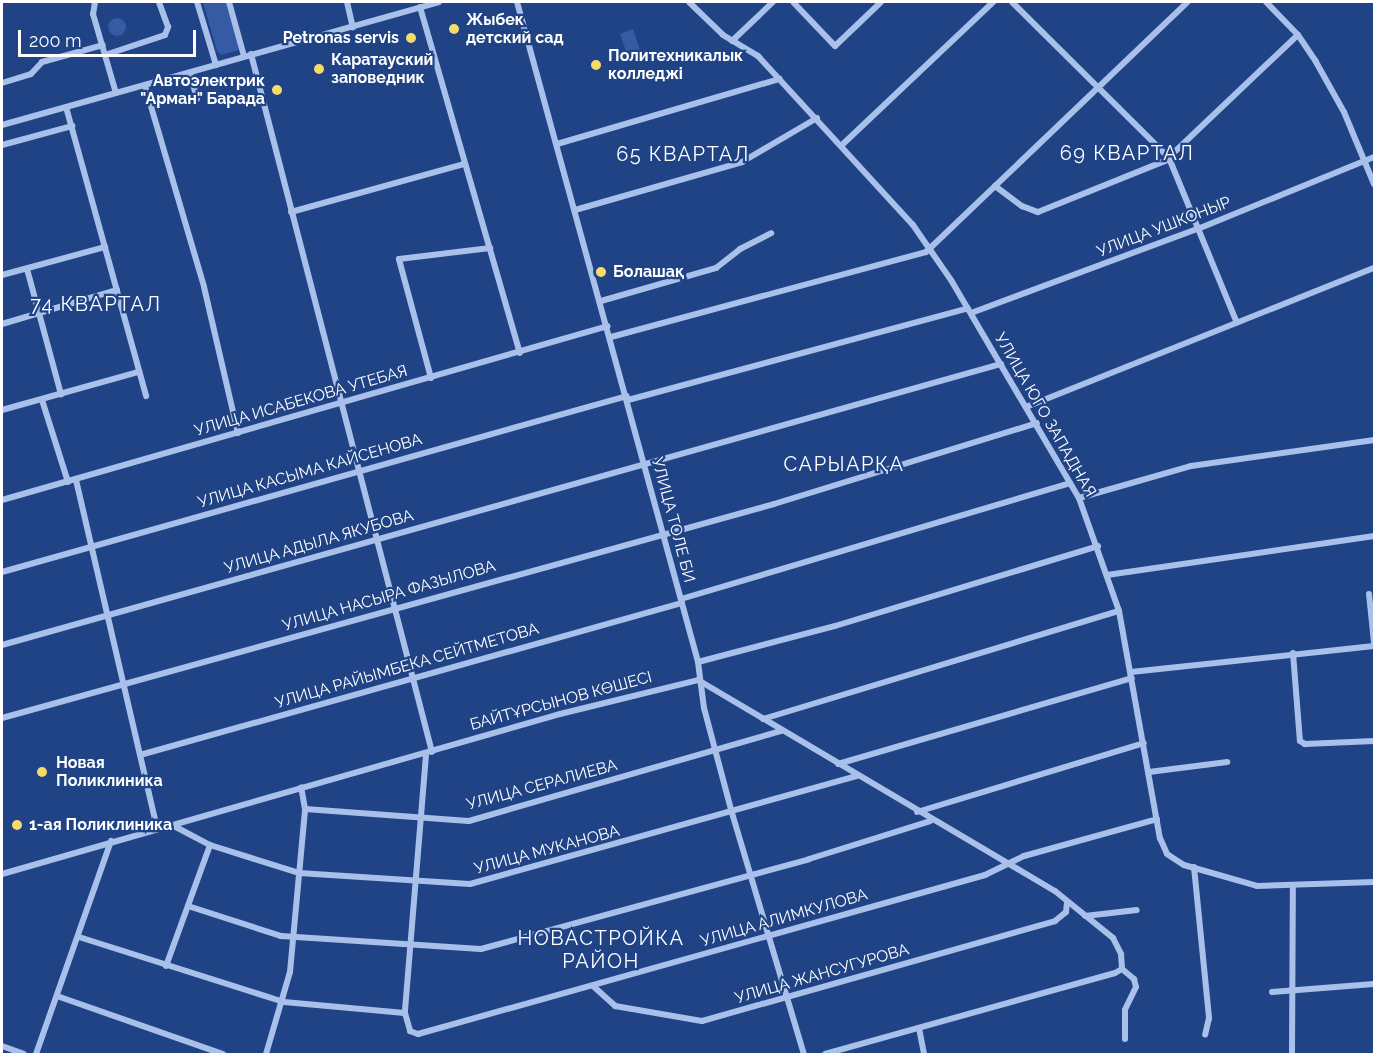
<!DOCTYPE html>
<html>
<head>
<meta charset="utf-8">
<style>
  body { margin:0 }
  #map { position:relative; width:1376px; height:1056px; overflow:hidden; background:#204386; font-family:Raleway,sans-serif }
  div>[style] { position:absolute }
  .green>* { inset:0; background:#345ba3 }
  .round { border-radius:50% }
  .street>* { height:6px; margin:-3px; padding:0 3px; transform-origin:3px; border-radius:3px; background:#a9c0ea }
  .dots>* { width:16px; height:16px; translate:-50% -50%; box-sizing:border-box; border:3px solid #204386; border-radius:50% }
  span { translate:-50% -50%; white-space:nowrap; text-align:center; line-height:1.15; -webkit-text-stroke:4.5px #204386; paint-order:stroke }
  .poi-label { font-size:16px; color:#fff; font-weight:700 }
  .left { translate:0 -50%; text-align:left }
  .right { translate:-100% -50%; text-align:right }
  .street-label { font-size:16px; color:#fff }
  .quarter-label { font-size:20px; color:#fff; letter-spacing:1.5px }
  .frame { position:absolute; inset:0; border:3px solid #fff; pointer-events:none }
  .scale { position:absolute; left:18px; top:30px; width:178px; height:27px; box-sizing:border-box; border:3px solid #fff; border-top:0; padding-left:8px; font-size:18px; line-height:21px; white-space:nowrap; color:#fff; -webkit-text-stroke:4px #204386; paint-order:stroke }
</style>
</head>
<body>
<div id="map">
  <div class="green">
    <i style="clip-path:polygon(203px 2px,229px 2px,241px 44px,238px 50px,221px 55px,217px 51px)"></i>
    <i class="round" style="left:108px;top:18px;width:18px;height:18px"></i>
    <i style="clip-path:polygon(633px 29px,640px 50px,627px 54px,620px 34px)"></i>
  </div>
  <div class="street">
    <i style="left:95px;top:2px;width:12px;rotate:99deg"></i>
    <i style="left:93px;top:14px;width:82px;rotate:73.8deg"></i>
    <i style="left:197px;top:2px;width:66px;rotate:73.2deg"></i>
    <i style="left:229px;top:2px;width:56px;rotate:74.5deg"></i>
    <i style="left:347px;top:2px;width:26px;rotate:77deg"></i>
    <i style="left:517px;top:2px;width:684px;rotate:74.66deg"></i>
    <i style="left:698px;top:662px;width:46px;rotate:82.6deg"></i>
    <i style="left:704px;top:708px;width:109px;rotate:75.1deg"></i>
    <i style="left:732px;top:813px;width:252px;rotate:73.4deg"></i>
    <i style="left:689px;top:2px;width:47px;rotate:44.1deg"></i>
    <i style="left:723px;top:35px;width:41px;rotate:31deg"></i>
    <i style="left:758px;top:56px;width:229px;rotate:47.5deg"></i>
    <i style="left:913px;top:225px;width:67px;rotate:55.4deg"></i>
    <i style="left:951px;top:280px;width:253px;rotate:59.6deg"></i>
    <i style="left:1079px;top:498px;width:120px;rotate:70.5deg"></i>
    <i style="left:1119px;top:611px;width:231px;rotate:79.8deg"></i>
    <i style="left:1160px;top:838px;width:17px;rotate:66deg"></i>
    <i style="left:1167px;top:854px;width:20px;rotate:33deg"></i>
    <i style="left:1184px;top:865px;width:76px;rotate:16deg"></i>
    <i style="left:1257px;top:886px;width:117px;rotate:-2deg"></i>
    <i style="left:793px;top:2px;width:61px;rotate:46.3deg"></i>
    <i style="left:835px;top:46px;width:64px;rotate:-43.7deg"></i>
    <i style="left:1012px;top:2px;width:221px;rotate:44.8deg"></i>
    <i style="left:1169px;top:158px;width:178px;rotate:67.6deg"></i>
    <i style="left:1266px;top:2px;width:46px;rotate:45.9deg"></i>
    <i style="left:1298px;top:35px;width:32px;rotate:56deg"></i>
    <i style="left:1316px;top:62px;width:57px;rotate:60.8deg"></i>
    <i style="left:1344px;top:112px;width:78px;rotate:67.4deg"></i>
    <i style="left:420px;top:7px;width:360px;rotate:73.9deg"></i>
    <i style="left:732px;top:41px;width:57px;rotate:-43.6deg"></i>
    <i style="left:251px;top:54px;width:721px;rotate:75.46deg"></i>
    <i style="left:105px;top:55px;width:63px;rotate:-18.4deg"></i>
    <i style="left:165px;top:35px;width:9px;rotate:-69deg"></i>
    <i style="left:168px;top:27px;width:27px;rotate:-110deg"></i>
    <i style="left:190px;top:73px;width:27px;rotate:75deg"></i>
    <i style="left:2px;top:83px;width:30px;rotate:-17deg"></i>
    <i style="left:31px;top:74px;width:16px;rotate:-47deg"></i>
    <i style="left:42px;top:62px;width:63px;rotate:-15.6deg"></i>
    <i style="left:145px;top:86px;width:209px;rotate:73.6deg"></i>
    <i style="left:204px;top:287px;width:150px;rotate:76.9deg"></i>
    <i style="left:66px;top:107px;width:300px;rotate:74.5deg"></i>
    <i style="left:2px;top:125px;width:454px;rotate:-15.7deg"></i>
    <i style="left:557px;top:144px;width:232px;rotate:-16.3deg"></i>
    <i style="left:843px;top:144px;width:207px;rotate:-43.4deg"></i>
    <i style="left:2px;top:145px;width:73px;rotate:-15.2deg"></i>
    <i style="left:995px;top:186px;width:34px;rotate:37deg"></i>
    <i style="left:1022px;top:206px;width:17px;rotate:21deg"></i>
    <i style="left:1038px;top:212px;width:137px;rotate:-21.9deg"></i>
    <i style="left:1165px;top:161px;width:183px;rotate:-43.5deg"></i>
    <i style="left:575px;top:210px;width:174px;rotate:-16deg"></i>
    <i style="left:742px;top:162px;width:87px;rotate:-30.4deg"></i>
    <i style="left:291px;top:212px;width:180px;rotate:-15.5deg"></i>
    <i style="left:27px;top:269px;width:130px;rotate:74.8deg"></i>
    <i style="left:2px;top:275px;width:107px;rotate:-15.2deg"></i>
    <i style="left:601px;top:301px;width:120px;rotate:-16deg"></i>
    <i style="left:716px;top:268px;width:31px;rotate:-38deg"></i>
    <i style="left:740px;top:249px;width:35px;rotate:-27deg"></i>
    <i style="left:971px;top:313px;width:244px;rotate:-20.4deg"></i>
    <i style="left:1200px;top:228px;width:188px;rotate:-22.2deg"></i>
    <i style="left:2px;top:324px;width:120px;rotate:-16.5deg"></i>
    <i style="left:611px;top:337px;width:326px;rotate:-15.1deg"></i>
    <i style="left:926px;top:252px;width:362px;rotate:-43.7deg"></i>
    <i style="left:431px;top:378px;width:123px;rotate:-105.1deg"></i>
    <i style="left:399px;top:259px;width:92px;rotate:-6.9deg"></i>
    <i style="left:42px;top:400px;width:86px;rotate:72.4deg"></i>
    <i style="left:628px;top:400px;width:352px;rotate:-15.1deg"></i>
    <i style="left:1026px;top:407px;width:375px;rotate:-21.8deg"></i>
    <i style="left:2px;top:410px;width:141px;rotate:-15.6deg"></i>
    <i style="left:76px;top:480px;width:358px;rotate:76.9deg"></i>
    <i style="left:1079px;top:498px;width:116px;rotate:-15.9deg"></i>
    <i style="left:1191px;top:466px;width:185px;rotate:-8.1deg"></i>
    <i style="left:2px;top:500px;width:630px;rotate:-16.02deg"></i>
    <i style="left:2px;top:572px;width:649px;rotate:-15.73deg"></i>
    <i style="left:1107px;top:575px;width:270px;rotate:-8.3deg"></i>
    <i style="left:1369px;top:594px;width:48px;rotate:84.1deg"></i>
    <i style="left:681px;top:599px;width:406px;rotate:-16.6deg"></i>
    <i style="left:2px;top:645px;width:1038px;rotate:-15.71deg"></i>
    <i style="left:1293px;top:653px;width:88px;rotate:85.5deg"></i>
    <i style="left:1300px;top:741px;width:6px;rotate:31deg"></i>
    <i style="left:1305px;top:744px;width:69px;rotate:-2.5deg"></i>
    <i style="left:698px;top:662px;width:142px;rotate:-14.7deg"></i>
    <i style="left:835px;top:626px;width:275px;rotate:-16.9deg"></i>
    <i style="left:1131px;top:672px;width:244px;rotate:-6.1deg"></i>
    <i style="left:2px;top:718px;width:801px;rotate:-15.49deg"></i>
    <i style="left:774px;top:504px;width:275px;rotate:-17.1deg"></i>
    <i style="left:763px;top:719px;width:372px;rotate:-16.9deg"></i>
    <i style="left:140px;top:755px;width:563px;rotate:-15.67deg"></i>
    <i style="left:426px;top:755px;width:259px;rotate:94.7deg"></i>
    <i style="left:405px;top:1013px;width:19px;rotate:74deg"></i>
    <i style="left:410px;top:1031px;width:9px;rotate:21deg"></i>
    <i style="left:418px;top:1034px;width:589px;rotate:-15.66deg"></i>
    <i style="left:985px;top:875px;width:43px;rotate:-26deg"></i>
    <i style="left:1024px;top:856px;width:138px;rotate:-15.5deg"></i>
    <i style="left:838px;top:764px;width:306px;rotate:-16.3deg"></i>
    <i style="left:1149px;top:772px;width:79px;rotate:-7.3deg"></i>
    <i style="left:305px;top:809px;width:164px;rotate:4.2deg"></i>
    <i style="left:469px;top:821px;width:325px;rotate:-16.1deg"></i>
    <i style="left:917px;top:812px;width:237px;rotate:-16.9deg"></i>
    <i style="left:172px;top:825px;width:43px;rotate:27.8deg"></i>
    <i style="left:210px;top:845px;width:93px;rotate:17.5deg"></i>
    <i style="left:299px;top:873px;width:171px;rotate:3.7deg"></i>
    <i style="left:470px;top:884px;width:402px;rotate:-15.6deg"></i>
    <i style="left:1194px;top:867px;width:152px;rotate:84.3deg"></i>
    <i style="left:1209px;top:1018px;width:17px;rotate:103deg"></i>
    <i style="left:2px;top:874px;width:580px;rotate:-16deg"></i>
    <i style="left:560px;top:714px;width:142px;rotate:-13.8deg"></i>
    <i style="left:698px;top:680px;width:415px;rotate:30.6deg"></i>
    <i style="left:1055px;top:891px;width:75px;rotate:39deg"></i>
    <i style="left:1113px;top:938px;width:18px;rotate:63deg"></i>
    <i style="left:1121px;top:954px;width:15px;rotate:86deg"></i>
    <i style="left:1122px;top:969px;width:8px;rotate:150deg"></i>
    <i style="left:1115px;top:973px;width:301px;rotate:164.4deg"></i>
    <i style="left:188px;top:906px;width:98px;rotate:17.9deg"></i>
    <i style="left:281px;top:936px;width:200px;rotate:3.7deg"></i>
    <i style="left:481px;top:949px;width:340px;rotate:-15.3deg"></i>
    <i style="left:809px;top:859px;width:127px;rotate:-17.4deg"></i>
    <i style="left:1085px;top:916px;width:52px;rotate:-6.6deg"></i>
    <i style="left:79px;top:937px;width:215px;rotate:17.6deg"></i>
    <i style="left:284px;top:1002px;width:121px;rotate:5.2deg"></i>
    <i style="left:166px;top:966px;width:129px;rotate:-70deg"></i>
    <i style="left:1122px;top:969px;width:16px;rotate:40deg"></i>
    <i style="left:1134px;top:979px;width:8px;rotate:76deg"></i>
    <i style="left:1136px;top:987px;width:25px;rotate:116deg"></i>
    <i style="left:1125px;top:1010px;width:29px;rotate:90deg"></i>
    <i style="left:593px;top:986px;width:30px;rotate:42deg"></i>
    <i style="left:615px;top:1006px;width:88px;rotate:9.8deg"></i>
    <i style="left:702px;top:1021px;width:367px;rotate:-15.8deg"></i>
    <i style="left:1055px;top:921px;width:14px;rotate:-39deg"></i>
    <i style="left:1066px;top:912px;width:9px;rotate:-84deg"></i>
    <i style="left:1272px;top:992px;width:102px;rotate:-4.5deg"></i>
    <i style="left:57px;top:996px;width:176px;rotate:19.3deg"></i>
    <i style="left:919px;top:1028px;width:26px;rotate:79deg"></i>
    <i style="left:2px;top:1046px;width:23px;rotate:20deg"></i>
    <i style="left:36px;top:1054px;width:226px;rotate:-70.6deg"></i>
    <i style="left:266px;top:1054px;width:85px;rotate:-73.7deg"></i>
    <i style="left:290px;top:972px;width:164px;rotate:-84.7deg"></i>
    <i style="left:305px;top:809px;width:22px;rotate:-100deg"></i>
    <i style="left:1292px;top:1054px;width:168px;rotate:-89.7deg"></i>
  </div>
  <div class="dots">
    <i style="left:454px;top:29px;background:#f7db69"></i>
    <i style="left:411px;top:38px;background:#f7db69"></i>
    <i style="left:596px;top:65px;background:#f7db69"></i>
    <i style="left:319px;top:69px;background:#f7db69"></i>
    <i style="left:277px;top:90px;background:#f7db69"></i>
    <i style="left:601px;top:272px;background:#f7db69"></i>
    <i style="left:42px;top:772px;background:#f7db69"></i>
    <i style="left:17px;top:825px;background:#f7db69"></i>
  </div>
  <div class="poi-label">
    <span class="left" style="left:466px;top:29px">Жыбек<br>детский сад</span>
    <span class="right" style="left:399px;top:38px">Petronas servis</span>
    <span class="left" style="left:608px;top:65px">Политехникалык<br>колледжі</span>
    <span class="left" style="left:331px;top:69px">Каратауский<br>заповедник</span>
    <span class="right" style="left:265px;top:90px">Автоэлектрик<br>"Арман" Барада</span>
    <span class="left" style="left:613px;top:272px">Болашақ</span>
    <span class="left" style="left:56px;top:772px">Новая<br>Поликлиника</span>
    <span class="left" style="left:29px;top:825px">1-ая Поликлиника</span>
  </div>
  <div class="street-label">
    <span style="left:1164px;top:227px;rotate:-21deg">УЛИЦА УШКОНЫР</span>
    <span style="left:301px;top:401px;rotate:-16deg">УЛИЦА ИСАБЕКОВА УТЕБАЯ</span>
    <span style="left:1045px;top:415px;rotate:60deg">УЛИЦА ЮГО ЗАПАДНАЯ</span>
    <span style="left:310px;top:471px;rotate:-16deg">УЛИЦА КАСЫМА КАЙСЕНОВА</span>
    <span style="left:673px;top:520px;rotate:75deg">УЛИЦА ТОЛЕ БИ</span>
    <span style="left:319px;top:542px;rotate:-16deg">УЛИЦА АДЫЛА ЯКУБОВА</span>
    <span style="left:389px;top:596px;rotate:-16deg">УЛИЦА НАСЫРА ФАЗЫЛОВА</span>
    <span style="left:407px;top:666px;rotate:-16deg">УЛИЦА РАЙЫМБЕКА СЕЙТМЕТОВА</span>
    <span style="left:561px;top:701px;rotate:-15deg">БАЙТҰРСЫНОВ КӨШЕСІ</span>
    <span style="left:542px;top:785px;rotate:-15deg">УЛИЦА СЕРАЛИЕВА</span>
    <span style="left:547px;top:850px;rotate:-15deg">УЛИЦА МУКАНОВА</span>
    <span style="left:784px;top:918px;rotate:-16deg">УЛИЦА АЛИМКУЛОВА</span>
    <span style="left:822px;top:974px;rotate:-16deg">УЛИЦА ЖАНСУГУРОВА</span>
  </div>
  <div class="quarter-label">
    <span style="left:1127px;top:153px">69 КВАРТАЛ</span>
    <span style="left:683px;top:154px">65 КВАРТАЛ</span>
    <span style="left:96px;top:304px">74 КВАРТАЛ</span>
    <span style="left:844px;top:464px">САРЫАРҚА</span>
    <span style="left:601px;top:950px">НОВАСТРОЙКА<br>РАЙОН</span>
  </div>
  <div class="frame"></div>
  <div class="scale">200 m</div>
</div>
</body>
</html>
